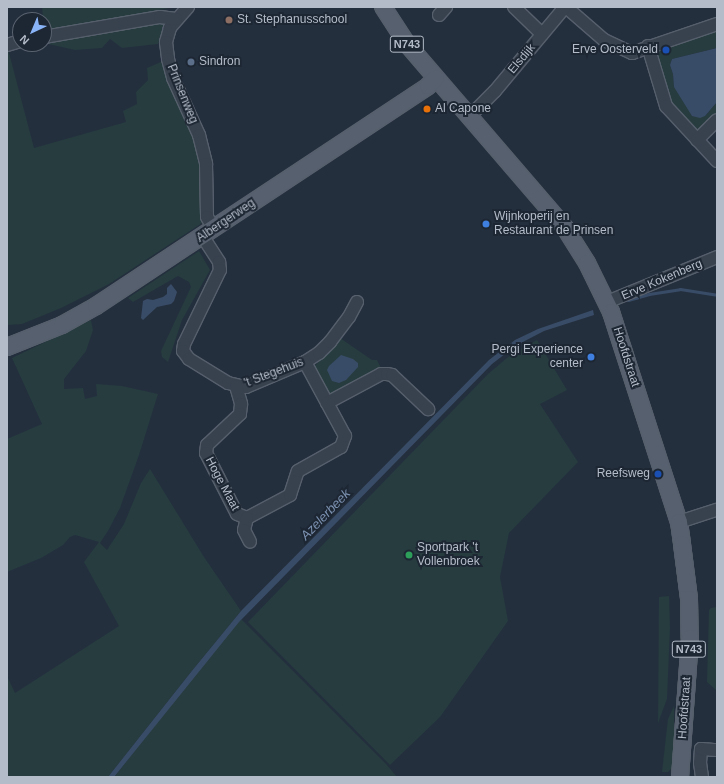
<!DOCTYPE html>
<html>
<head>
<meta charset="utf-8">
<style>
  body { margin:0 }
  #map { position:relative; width:724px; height:784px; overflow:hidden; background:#242f3e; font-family:Arial,sans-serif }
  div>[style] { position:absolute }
  .green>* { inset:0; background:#263c3f }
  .water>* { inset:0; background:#394c67 }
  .stream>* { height:3px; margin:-1.5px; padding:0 1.5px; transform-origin:1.5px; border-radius:1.5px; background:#394c67 }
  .roads { filter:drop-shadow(1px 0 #565f6c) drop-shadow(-1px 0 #565f6c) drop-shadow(0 1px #565f6c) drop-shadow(0 -1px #565f6c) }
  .minor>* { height:12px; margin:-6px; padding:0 6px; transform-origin:6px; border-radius:6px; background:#38414e }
  .major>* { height:16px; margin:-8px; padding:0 8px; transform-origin:8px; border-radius:8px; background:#56606e }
  .dots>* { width:11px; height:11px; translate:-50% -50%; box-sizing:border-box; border:2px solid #1d2633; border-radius:50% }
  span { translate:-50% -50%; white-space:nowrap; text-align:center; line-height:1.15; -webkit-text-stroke:4px #1d2633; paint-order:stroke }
  .shield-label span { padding:1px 3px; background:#1d2633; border:1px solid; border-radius:3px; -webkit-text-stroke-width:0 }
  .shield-label { font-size:11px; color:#b4bcc9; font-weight:700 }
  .poi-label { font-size:12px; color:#b4bcc9 }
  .left { translate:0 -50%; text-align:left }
  .right { translate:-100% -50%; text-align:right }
  .street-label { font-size:12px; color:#b4bcc9 }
  .water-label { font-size:13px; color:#7c92b1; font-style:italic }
  .frame { position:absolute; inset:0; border:8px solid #b4bcc9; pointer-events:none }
  .north { position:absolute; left:12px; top:12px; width:40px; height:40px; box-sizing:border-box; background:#1d2633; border:1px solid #59626f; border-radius:50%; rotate:224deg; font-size:11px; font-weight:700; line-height:16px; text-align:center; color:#b4bcc9 }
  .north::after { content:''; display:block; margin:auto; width:14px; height:18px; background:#8ab4f8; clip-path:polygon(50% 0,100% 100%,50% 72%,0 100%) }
</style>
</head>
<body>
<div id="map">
  <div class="green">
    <i style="clip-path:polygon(42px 7px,175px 7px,44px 31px)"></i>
    <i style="clip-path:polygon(164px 22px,158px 44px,122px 48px,110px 39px,102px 48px,75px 50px,44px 43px)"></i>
    <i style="clip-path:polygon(717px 31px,717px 48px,672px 59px,670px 65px,673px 74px,674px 87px,705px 116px,717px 102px,717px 115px,705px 126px,697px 129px,692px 126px,674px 108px,655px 59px,658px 51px,666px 46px)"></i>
    <i style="clip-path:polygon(8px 49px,34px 148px,126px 122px,123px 111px,137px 104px,136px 92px,148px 80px,147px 68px,161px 62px,195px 139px,199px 154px,202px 178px,202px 223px,109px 284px,61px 308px,22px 324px,7px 325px)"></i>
    <i style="clip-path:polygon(199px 251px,210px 270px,182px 320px,168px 362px,162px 357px,161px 351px,191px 287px,189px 282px,178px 276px,133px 302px,128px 298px)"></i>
    <i style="clip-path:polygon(91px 320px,93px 330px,86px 351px,64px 379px,64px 389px,83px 388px,85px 399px,97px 396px,96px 384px,122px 386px,158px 394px,139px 455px,120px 508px,108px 531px,100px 543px,107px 550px,124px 524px,141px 483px,150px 469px,204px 557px,241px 611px,191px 672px,108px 777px,7px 777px,7px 676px,15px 693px,119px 626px,84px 562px,99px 542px,75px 535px,70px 537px,63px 545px,41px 558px,7px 572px,7px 439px,42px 424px,12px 358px)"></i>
    <i style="clip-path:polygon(340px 338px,372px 360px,377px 360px,382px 370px,334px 395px,326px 393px,314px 367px)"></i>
    <i style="clip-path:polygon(537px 340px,567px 390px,540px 404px,578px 462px,509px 533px,500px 577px,508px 621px,440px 717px,390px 765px,248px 622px,488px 374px,513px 353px)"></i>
    <i style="clip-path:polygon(669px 596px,670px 627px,667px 699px,658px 723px,659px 597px)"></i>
    <i style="clip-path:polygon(717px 607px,717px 691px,707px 682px,709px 610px,711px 608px)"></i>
    <i style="clip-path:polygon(240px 618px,387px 765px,397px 777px,114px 777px)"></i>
    <i style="clip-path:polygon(674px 706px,674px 766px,668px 772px,662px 772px,668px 719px)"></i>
  </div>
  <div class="water">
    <i style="clip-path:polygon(717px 48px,717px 102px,705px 116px,700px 118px,692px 116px,674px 87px,673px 74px,670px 65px,672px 59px)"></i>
    <i style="clip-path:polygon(171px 284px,177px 292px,174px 301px,171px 304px,157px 307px,143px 320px,141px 318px,143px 301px,147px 299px,153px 300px,163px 297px,167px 294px,167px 288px)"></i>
    <i style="clip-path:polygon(593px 310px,594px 315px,544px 331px,515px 346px,492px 364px,239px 622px,114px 777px,108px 777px,191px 672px,241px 611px,489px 360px,515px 340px,538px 329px)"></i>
    <i style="clip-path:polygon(341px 355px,353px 359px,358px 363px,358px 367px,346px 380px,339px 383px,332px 381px,327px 370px,329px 366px)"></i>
  </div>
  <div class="stream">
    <i style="left:628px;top:300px;width:22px;rotate:-16deg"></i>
    <i style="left:649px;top:294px;width:31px;rotate:-9deg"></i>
    <i style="left:680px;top:289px;width:37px;rotate:9deg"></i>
  </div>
  <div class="roads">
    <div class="minor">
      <i style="left:188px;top:7px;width:28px;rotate:131deg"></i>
      <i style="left:170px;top:28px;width:15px;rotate:106deg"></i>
      <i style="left:166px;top:42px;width:17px;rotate:83deg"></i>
      <i style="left:168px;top:59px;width:20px;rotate:75deg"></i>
      <i style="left:173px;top:78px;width:63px;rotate:65.5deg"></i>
      <i style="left:199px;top:135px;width:30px;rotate:76deg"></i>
      <i style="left:206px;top:164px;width:53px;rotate:88.9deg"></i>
      <i style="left:207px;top:217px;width:14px;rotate:60deg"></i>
      <i style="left:514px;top:7px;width:39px;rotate:44deg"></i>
      <i style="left:566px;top:7px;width:50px;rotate:41deg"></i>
      <i style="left:604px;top:40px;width:31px;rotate:25deg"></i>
      <i style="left:632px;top:53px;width:90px;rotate:-18.8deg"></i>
      <i style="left:439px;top:15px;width:11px;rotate:-49deg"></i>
      <i style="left:44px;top:37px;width:118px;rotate:-9.8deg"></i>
      <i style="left:160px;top:17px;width:16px;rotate:7deg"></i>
      <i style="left:7px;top:45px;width:14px;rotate:-17deg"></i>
      <i style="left:648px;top:46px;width:63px;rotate:73.3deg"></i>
      <i style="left:666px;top:106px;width:75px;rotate:47.2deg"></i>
      <i style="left:477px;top:109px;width:25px;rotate:-45deg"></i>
      <i style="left:495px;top:91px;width:109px;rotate:-50.2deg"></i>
      <i style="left:697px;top:140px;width:28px;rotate:-45deg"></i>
      <i style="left:203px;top:237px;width:30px;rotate:57deg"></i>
      <i style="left:219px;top:262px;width:8px;rotate:83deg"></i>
      <i style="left:220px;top:270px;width:82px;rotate:115.9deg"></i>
      <i style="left:184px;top:344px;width:7px;rotate:98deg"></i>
      <i style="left:183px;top:351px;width:10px;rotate:53deg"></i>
      <i style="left:189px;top:359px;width:46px;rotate:31.6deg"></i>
      <i style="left:228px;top:383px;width:18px;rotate:13deg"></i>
      <i style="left:246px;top:387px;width:64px;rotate:-23deg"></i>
      <i style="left:305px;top:362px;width:17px;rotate:-33deg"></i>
      <i style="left:319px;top:353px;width:16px;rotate:-45deg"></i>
      <i style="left:330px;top:342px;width:31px;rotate:-53deg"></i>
      <i style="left:349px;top:317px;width:17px;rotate:-62deg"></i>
      <i style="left:607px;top:302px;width:119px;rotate:-22.2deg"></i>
      <i style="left:236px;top:386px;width:19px;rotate:74deg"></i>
      <i style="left:241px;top:404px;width:10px;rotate:96deg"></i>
      <i style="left:240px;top:414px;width:45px;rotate:136.8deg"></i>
      <i style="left:207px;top:445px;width:8px;rotate:97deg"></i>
      <i style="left:206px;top:453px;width:68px;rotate:63.1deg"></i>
      <i style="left:237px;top:514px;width:11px;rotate:22deg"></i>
      <i style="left:247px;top:518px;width:49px;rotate:-28.1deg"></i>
      <i style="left:290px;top:495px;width:25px;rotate:-72deg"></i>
      <i style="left:298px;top:471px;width:49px;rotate:-29.2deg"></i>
      <i style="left:341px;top:447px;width:12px;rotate:-70deg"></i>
      <i style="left:345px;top:436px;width:84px;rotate:-118.4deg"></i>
      <i style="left:327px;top:403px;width:61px;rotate:-28.2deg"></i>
      <i style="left:381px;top:374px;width:6px"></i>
      <i style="left:387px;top:374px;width:5px;rotate:11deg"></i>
      <i style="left:392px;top:375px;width:50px;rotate:43.4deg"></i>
      <i style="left:247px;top:518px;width:12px;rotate:104deg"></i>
      <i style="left:244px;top:530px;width:13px;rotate:63deg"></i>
      <i style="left:679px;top:522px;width:40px;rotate:-18deg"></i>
      <i style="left:702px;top:777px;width:14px;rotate:-98deg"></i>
      <i style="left:700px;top:763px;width:14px;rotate:-86deg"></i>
      <i style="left:701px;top:749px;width:16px;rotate:4deg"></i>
    </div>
    <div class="major">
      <i style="left:383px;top:7px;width:44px;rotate:57deg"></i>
      <i style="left:407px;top:44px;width:243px;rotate:49.3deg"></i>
      <i style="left:565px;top:228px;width:41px;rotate:57.8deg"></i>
      <i style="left:587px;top:263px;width:55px;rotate:63.9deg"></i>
      <i style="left:611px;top:312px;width:221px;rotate:72.1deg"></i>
      <i style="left:679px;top:522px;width:22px;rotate:82deg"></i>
      <i style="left:682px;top:544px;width:55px;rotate:82.7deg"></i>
      <i style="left:689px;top:599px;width:39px;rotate:89deg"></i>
      <i style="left:690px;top:638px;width:139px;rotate:94.1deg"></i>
      <i style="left:7px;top:347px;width:59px;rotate:-21.8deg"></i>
      <i style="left:62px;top:325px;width:39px;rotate:-29deg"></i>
      <i style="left:96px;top:306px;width:398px;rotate:-33.5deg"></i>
      <i style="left:428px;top:86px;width:11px;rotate:-45deg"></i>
    </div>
  </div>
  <div class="dots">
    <i style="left:229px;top:20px;background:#8d6e63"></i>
    <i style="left:666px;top:50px;background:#1a4fb4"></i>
    <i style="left:191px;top:62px;background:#5c6f8a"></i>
    <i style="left:427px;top:109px;background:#e8710a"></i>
    <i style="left:486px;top:224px;background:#3f7fe0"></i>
    <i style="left:591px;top:357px;background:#3f7fe0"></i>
    <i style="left:658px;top:474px;background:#1a4fb4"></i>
    <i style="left:409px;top:555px;background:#2e9e5b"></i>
  </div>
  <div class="shield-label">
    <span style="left:407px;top:44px">N743</span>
    <span style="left:689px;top:649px">N743</span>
  </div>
  <div class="poi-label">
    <span class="left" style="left:237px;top:20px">St. Stephanusschool</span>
    <span class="right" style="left:658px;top:50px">Erve Oosterveld</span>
    <span class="left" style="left:199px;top:62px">Sindron</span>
    <span class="left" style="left:435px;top:109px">Al Capone</span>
    <span class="left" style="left:494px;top:224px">Wijnkoperij en<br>Restaurant de Prinsen</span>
    <span class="right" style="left:583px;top:357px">Pergi Experience<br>center</span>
    <span class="right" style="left:650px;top:474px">Reefsweg</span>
    <span class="left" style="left:417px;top:555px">Sportpark 't<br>Vollenbroek</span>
  </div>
  <div class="street-label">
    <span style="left:522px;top:59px;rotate:-50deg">Elsdijk</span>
    <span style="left:182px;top:94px;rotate:68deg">Prinsenweg</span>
    <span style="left:226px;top:221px;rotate:-34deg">Albergerweg</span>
    <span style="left:662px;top:280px;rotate:-23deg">Erve Kokenberg</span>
    <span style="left:626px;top:357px;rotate:72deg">Hoofdstraat</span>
    <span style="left:274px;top:373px;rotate:-21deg">'t Stegehuis</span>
    <span style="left:222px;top:484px;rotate:62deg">Hoge Maat</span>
    <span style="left:685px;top:708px;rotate:-86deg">Hoofdstraat</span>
  </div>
  <div class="water-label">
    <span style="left:326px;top:515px;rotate:-46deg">Azelerbeek</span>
  </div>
  <div class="frame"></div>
  <div class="north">N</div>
</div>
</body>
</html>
